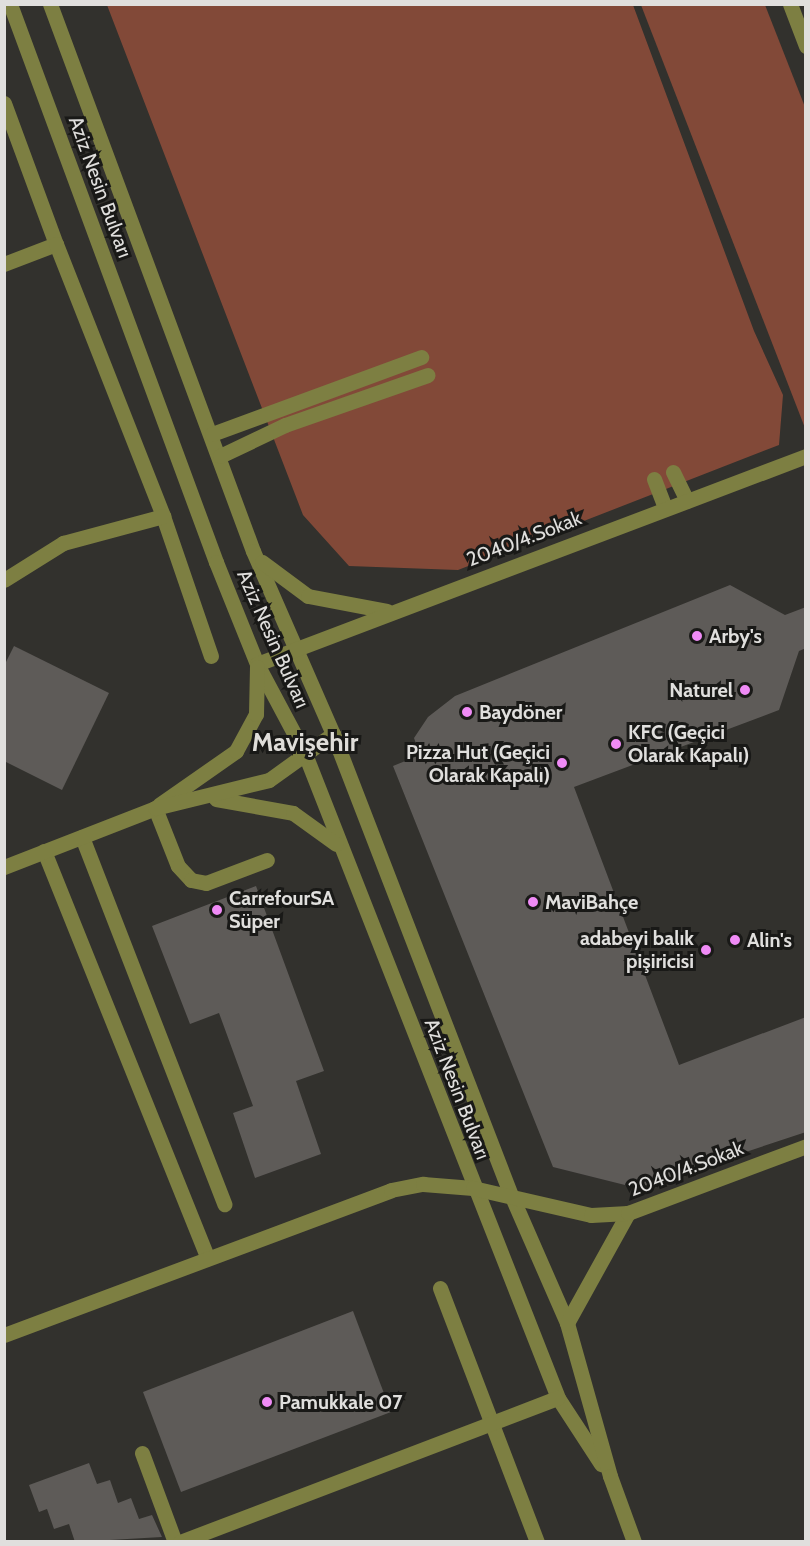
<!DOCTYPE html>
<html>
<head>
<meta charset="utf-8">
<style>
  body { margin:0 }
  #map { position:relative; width:810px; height:1546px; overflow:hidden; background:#32312d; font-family:Cabin,sans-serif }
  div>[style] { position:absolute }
  .green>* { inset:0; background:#824938 }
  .building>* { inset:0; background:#5e5b58 }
  .minor>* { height:15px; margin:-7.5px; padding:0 7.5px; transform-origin:7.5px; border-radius:7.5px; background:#7d7f42 }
  .dots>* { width:16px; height:16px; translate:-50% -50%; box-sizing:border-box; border:3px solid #191917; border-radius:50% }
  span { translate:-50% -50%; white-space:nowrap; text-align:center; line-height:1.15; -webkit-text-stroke:6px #191917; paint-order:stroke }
  .street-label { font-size:20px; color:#e0dfdd }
  .poi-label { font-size:20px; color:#e0dfdd; font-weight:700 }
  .left { translate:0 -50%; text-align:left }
  .right { translate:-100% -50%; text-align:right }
  .district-label { font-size:26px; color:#dfddd9; font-weight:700 }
  .frame { position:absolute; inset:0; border:6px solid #e0dfdd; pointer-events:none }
</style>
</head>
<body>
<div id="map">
  <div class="green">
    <i style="clip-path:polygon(107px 5px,633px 5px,754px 331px,783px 395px,779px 445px,458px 570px,349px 566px,303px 515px)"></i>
    <i style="clip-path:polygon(641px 5px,765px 5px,805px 107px,805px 428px)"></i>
  </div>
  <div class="building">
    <i style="clip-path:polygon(730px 585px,785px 615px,806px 607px,806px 648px,799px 651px,779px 710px,574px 787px,679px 1065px,806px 1017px,806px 1132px,637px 1188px,553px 1167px,393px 766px,420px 755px,414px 738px,428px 717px,455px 696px)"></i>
    <i style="clip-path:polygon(14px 646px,109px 693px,62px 790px,4px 761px,4px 666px)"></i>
    <i style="clip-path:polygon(256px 886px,324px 1071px,296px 1081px,321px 1154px,255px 1178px,233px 1113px,253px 1106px,219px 1013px,190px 1024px,152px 926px)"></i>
    <i style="clip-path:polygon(353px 1311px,391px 1412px,181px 1492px,143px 1392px)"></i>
    <i style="clip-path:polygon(89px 1463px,97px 1484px,110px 1480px,118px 1503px,131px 1498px,139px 1519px,152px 1515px,162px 1537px,75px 1542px,69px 1524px,54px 1529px,47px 1509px,39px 1512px,29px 1485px)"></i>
  </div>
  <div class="minor">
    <i style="left:10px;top:4px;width:595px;rotate:69.74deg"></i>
    <i style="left:216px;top:562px;width:110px;rotate:68.1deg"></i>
    <i style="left:257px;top:664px;width:102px;rotate:61.9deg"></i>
    <i style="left:305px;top:754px;width:692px;rotate:68.55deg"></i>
    <i style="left:558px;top:1398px;width:79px;rotate:56.9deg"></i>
    <i style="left:50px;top:4px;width:583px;rotate:69.64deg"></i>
    <i style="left:253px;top:551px;width:200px;rotate:66.4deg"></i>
    <i style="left:333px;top:734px;width:496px;rotate:68.9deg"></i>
    <i style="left:512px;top:1197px;width:137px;rotate:66.4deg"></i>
    <i style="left:567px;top:1323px;width:159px;rotate:74.3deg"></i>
    <i style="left:610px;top:1476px;width:70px;rotate:70deg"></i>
    <i style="left:790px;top:4px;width:45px;rotate:69.1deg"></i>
    <i style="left:4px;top:103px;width:150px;rotate:69.8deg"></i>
    <i style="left:56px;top:244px;width:56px;rotate:159deg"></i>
    <i style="left:56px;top:244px;width:292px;rotate:68.5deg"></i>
    <i style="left:163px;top:516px;width:148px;rotate:71.1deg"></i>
    <i style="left:212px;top:434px;width:223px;rotate:-20.2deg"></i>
    <i style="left:220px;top:456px;width:72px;rotate:-25.5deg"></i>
    <i style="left:285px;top:425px;width:151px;rotate:-19.3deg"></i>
    <i style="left:673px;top:472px;width:32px;rotate:64deg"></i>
    <i style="left:654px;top:479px;width:31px;rotate:69deg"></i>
    <i style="left:262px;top:562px;width:57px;rotate:36.5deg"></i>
    <i style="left:308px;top:596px;width:80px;rotate:10.8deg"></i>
    <i style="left:4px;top:580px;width:70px;rotate:-32.1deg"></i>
    <i style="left:63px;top:543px;width:104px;rotate:-15.1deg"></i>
    <i style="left:257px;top:664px;width:587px;rotate:-20.75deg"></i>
    <i style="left:216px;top:799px;width:78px;rotate:10.3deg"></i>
    <i style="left:293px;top:813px;width:53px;rotate:35.8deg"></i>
    <i style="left:159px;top:805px;width:94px;rotate:-35deg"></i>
    <i style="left:236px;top:751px;width:42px;rotate:-61.6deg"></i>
    <i style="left:256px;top:714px;width:47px;rotate:-88.8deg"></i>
    <i style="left:155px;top:808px;width:62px;rotate:68.4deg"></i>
    <i style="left:178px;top:866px;width:19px;rotate:47deg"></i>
    <i style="left:191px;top:880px;width:15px;rotate:11deg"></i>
    <i style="left:206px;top:883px;width:65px;rotate:-20.7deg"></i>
    <i style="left:82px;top:837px;width:394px;rotate:68.8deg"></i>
    <i style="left:44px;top:851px;width:439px;rotate:68.1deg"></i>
    <i style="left:4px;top:867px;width:162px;rotate:-21.3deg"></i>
    <i style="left:155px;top:808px;width:117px;rotate:-13.8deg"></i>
    <i style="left:269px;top:780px;width:79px;rotate:-35.7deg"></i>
    <i style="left:440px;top:1288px;width:272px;rotate:69.1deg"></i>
    <i style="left:567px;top:1323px;width:126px;rotate:-61deg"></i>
    <i style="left:4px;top:1335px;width:413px;rotate:-20.5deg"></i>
    <i style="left:391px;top:1190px;width:33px;rotate:-11deg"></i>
    <i style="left:423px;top:1184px;width:50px;rotate:4.6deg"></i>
    <i style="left:473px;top:1188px;width:121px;rotate:12.9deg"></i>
    <i style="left:591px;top:1215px;width:37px;rotate:-3deg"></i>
    <i style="left:628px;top:1213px;width:190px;rotate:-20.6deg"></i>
    <i style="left:142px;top:1453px;width:95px;rotate:69.7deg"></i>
    <i style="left:180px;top:1542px;width:404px;rotate:-20.9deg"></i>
  </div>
  <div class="dots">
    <i style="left:697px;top:636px;background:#f08bf6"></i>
    <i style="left:745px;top:690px;background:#f08bf6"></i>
    <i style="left:467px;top:712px;background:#f08bf6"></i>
    <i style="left:616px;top:744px;background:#f08bf6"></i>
    <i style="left:562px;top:763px;background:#f08bf6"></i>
    <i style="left:533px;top:902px;background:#f08bf6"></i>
    <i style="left:217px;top:910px;background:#f08bf6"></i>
    <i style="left:735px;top:940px;background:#f08bf6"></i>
    <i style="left:706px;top:950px;background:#f08bf6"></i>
    <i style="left:267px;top:1402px;background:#f08bf6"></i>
  </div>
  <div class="street-label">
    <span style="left:100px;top:187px;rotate:70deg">Aziz Nesin Bulvarı</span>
    <span style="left:524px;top:539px;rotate:-21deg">2040/4.Sokak</span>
    <span style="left:273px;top:639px;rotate:66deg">Aziz Nesin Bulvarı</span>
    <span style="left:457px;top:1089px;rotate:69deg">Aziz Nesin Bulvarı</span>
    <span style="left:686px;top:1169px;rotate:-21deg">2040/4.Sokak</span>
  </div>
  <div class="poi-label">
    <span class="left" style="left:709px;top:636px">Arby's</span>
    <span class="right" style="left:733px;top:690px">Naturel</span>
    <span class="left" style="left:479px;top:712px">Baydöner</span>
    <span class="left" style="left:628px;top:744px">KFC (Geçici<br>Olarak Kapalı)</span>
    <span class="right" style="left:550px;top:764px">Pizza Hut (Geçici<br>Olarak Kapalı)</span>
    <span class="left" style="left:229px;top:910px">CarrefourSA<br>Süper</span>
    <span class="left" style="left:545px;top:902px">MaviBahçe</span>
    <span class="right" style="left:694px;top:950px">adabeyi balık<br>pişiricisi</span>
    <span class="left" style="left:747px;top:940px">Alin's</span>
    <span class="left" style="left:279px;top:1402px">Pamukkale 07</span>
  </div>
  <div class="district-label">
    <span style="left:305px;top:743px">Mavişehir</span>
  </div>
  <div class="frame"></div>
</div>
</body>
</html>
